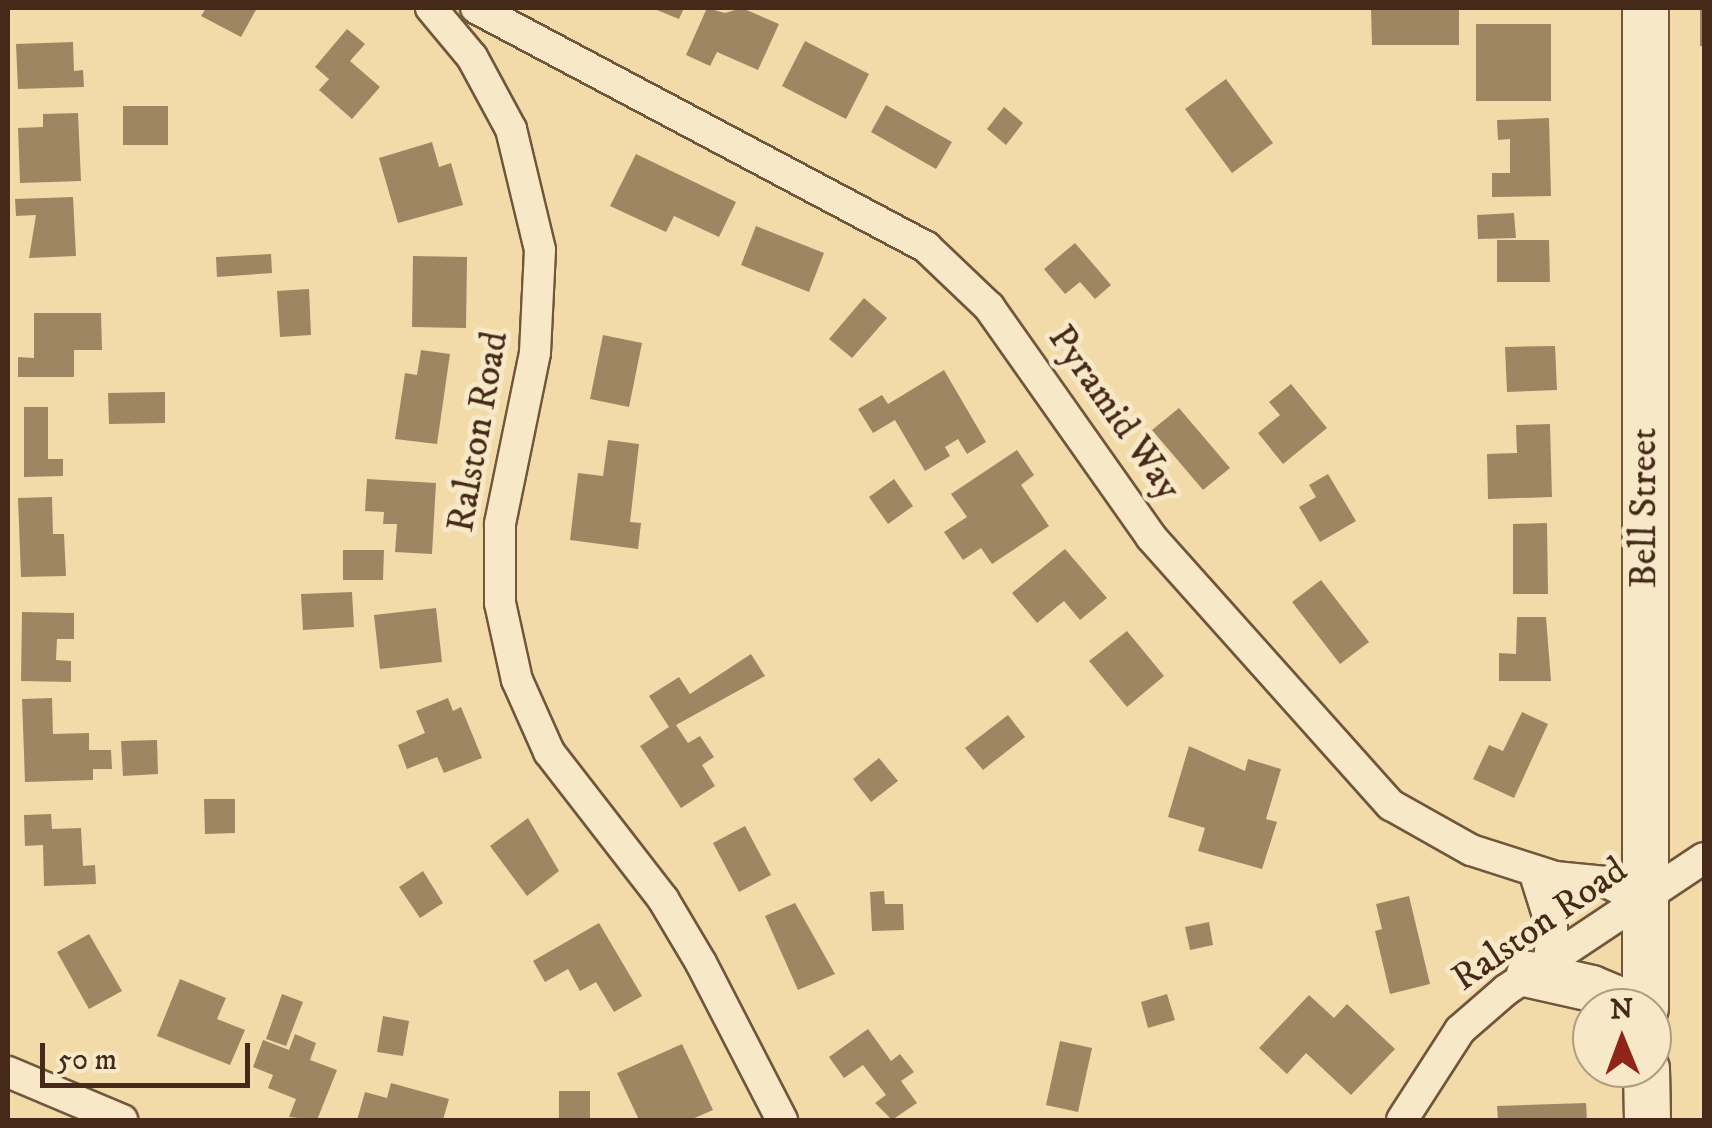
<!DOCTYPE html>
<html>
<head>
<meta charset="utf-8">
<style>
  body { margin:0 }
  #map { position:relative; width:1712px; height:1128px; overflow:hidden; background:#f2dba9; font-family:"IM FELL DW Pica",serif }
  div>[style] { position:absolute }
  .building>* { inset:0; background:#9f8663 }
  .roads { filter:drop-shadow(2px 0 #71563c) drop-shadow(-2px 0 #71563c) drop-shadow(0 2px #71563c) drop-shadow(0 -2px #71563c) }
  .street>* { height:30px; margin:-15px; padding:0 15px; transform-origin:15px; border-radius:15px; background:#f7e8c7 }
  .secondary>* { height:45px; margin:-22.5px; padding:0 22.5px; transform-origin:22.5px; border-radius:22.5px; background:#f7e8c7 }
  span { translate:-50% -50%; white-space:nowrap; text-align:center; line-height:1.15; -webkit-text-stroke:10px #f7e8c7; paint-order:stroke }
  .street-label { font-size:38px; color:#462918 }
  .frame { position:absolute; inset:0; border:10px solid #462918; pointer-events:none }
  .north { position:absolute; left:1572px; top:988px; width:100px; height:100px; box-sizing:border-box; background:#f7e8c7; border:2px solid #b09c81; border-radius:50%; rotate:359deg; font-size:28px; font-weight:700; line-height:40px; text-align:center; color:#462918 }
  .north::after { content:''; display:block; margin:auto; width:35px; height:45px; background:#8f2418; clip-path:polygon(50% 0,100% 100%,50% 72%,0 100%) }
  .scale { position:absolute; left:40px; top:1043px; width:210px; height:45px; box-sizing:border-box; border:5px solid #462918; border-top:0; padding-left:12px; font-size:30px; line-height:35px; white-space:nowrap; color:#462918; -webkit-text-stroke:8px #f7e8c7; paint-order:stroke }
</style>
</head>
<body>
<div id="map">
  <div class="building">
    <i style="clip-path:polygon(206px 8px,257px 8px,241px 37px,201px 16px)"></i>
    <i style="clip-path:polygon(652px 8px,684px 8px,679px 19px)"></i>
    <i style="clip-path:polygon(707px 8px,725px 13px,742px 8px,779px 24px,758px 70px,717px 52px,710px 66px,686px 55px)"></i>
    <i style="clip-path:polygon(1371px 8px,1459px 8px,1459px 45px,1372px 45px)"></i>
    <i style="clip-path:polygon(1700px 8px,1704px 8px,1704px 46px,1700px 46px)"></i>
    <i style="clip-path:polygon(1476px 24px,1551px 24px,1551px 101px,1476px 101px)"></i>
    <i style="clip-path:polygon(347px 29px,365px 44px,350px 61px,380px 87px,352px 119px,319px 90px,329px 79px,315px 67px)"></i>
    <i style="clip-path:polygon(805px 41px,869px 74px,846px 119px,782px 86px)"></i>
    <i style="clip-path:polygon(73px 42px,74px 71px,83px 70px,84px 87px,18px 89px,16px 44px)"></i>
    <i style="clip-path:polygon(1226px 79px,1273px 143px,1232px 173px,1185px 109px)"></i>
    <i style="clip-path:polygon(886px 105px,952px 142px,936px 169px,871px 132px)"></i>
    <i style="clip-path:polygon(123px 106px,168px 106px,168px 145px,123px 145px)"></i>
    <i style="clip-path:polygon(1004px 107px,1023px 123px,1006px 145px,987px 129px)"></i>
    <i style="clip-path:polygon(78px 113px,81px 181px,20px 183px,18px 128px,43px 127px,43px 114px)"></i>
    <i style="clip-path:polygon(1549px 118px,1551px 196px,1492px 197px,1492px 173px,1510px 173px,1510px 139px,1498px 140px,1497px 120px)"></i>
    <i style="clip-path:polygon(432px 142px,439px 167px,451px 163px,463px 205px,398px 223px,379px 158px)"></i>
    <i style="clip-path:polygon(636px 154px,736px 202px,719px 237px,674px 216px,666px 232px,610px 206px)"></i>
    <i style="clip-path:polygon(73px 197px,76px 256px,29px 258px,36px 215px,16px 216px,15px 199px)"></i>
    <i style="clip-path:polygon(1514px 213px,1516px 238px,1478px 239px,1477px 215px)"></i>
    <i style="clip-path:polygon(756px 226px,824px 253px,809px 292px,741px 265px)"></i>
    <i style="clip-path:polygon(1497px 240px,1549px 240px,1550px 282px,1497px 282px)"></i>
    <i style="clip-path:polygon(1075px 243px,1111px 285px,1095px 299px,1080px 282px,1065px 294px,1044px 269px)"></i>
    <i style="clip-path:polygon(271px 254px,272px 273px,217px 277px,216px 257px)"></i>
    <i style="clip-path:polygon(413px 256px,467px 257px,466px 328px,412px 327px)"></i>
    <i style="clip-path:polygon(309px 289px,311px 335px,280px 337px,277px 291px)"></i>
    <i style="clip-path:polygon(864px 298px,887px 318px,852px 358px,829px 339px)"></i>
    <i style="clip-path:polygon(34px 313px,101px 313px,102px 350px,74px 350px,74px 377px,18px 377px,18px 357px,34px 358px)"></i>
    <i style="clip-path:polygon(603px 335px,642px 343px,629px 407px,590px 399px)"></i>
    <i style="clip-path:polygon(1555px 346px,1557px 390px,1507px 392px,1505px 347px)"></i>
    <i style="clip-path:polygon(421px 350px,450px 354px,437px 444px,395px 439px,405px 373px,417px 375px)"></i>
    <i style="clip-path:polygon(944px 370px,986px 442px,967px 454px,958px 439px,945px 447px,950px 456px,925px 471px,895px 420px,873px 433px,858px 409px,882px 395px,888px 404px)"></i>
    <i style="clip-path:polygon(1291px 384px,1327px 428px,1283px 464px,1258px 433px,1280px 415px,1269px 402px)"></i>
    <i style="clip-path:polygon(165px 392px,165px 423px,109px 424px,108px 393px)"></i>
    <i style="clip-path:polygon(24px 407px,48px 407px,48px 459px,63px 459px,63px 476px,24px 477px)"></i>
    <i style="clip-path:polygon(1179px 408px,1230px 468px,1203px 490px,1152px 430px)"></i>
    <i style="clip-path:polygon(1550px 424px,1552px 497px,1488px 499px,1487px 454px,1517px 453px,1516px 425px)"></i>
    <i style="clip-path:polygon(608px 440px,639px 444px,630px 522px,641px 523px,638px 549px,570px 540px,578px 473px,603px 476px)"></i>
    <i style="clip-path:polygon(1017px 450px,1034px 475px,1021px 485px,1049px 526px,992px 564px,981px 548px,963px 560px,944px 532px,967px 517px,951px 494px)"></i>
    <i style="clip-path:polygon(1328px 474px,1356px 521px,1320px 542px,1299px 507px,1316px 497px,1309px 485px)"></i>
    <i style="clip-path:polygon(367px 479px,436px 483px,432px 554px,395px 552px,397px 524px,383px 524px,384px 512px,365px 511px)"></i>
    <i style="clip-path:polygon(894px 479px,913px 506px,888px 524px,869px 497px)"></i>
    <i style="clip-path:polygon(52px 497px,53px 534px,64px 534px,66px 576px,21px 577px,18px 498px)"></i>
    <i style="clip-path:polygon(1547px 523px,1548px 594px,1513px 594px,1513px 524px)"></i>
    <i style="clip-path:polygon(1065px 549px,1107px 598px,1080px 620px,1064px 601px,1037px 623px,1012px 593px)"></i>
    <i style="clip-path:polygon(343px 550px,384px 550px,383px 580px,343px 580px)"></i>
    <i style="clip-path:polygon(1321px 580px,1369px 642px,1340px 664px,1292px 602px)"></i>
    <i style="clip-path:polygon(352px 592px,354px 627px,303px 630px,301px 594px)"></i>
    <i style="clip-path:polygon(436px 608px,442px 662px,380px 669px,374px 615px)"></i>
    <i style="clip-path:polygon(22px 612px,74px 613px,74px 639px,57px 639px,56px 660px,71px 661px,71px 682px,21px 681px)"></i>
    <i style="clip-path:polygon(1517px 617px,1546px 617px,1551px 681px,1499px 681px,1499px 653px,1516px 654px)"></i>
    <i style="clip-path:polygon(1127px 631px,1164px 676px,1127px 707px,1089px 661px)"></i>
    <i style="clip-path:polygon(751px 654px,765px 676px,676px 725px,688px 743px,700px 736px,714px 757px,702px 765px,715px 786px,681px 808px,640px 746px,669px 727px,649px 696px,679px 677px,690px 694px)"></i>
    <i style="clip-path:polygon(52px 698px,53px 734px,89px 733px,89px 750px,111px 750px,112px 769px,93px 769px,93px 780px,25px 782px,22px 699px)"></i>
    <i style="clip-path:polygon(448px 698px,453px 711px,461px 707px,482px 758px,444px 773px,437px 757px,407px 769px,398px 745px,425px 733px,416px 711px)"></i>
    <i style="clip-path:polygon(1522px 712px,1548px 724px,1514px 798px,1473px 779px,1489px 745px,1503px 751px)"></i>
    <i style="clip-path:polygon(1008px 715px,1025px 737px,983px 770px,965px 748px)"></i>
    <i style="clip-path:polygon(157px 740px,158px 774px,123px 776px,121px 741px)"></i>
    <i style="clip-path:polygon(1189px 746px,1245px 771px,1248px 759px,1281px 769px,1266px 819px,1277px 822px,1262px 869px,1198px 851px,1205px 828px,1168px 817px)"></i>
    <i style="clip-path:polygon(879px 758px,898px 781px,871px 802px,853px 779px)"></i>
    <i style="clip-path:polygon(204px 799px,235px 799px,235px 833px,205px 834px)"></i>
    <i style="clip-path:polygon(51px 814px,52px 829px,81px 828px,83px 866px,95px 865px,96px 884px,44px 886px,43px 845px,25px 846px,24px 815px)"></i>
    <i style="clip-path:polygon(528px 818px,559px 871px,527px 896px,490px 846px)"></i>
    <i style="clip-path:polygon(745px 826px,771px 875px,739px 892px,713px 843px)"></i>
    <i style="clip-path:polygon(423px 871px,443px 903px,420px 918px,399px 887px)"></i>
    <i style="clip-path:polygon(884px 891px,885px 904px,903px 904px,904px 930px,872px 931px,870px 892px)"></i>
    <i style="clip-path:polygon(1409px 896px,1430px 984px,1390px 994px,1375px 931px,1382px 929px,1376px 904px)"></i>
    <i style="clip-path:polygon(795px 903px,835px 974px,798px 990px,765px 916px)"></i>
    <i style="clip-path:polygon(1209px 922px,1213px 945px,1190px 950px,1185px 927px)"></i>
    <i style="clip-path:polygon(599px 923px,642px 996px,614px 1012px,596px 982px,580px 991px,568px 969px,545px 982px,533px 961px)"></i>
    <i style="clip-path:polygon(89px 934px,122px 991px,89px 1009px,57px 952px)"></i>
    <i style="clip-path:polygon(180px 979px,226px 998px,217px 1019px,245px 1030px,230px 1065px,157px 1036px)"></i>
    <i style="clip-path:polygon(282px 994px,303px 1002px,286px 1046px,266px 1039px)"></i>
    <i style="clip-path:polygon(1167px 994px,1175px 1020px,1148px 1028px,1141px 1002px)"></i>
    <i style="clip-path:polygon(1309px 995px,1334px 1018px,1347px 1004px,1395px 1049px,1351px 1095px,1306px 1053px,1287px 1074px,1259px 1048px)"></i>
    <i style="clip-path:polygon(383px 1016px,409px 1021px,403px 1056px,377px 1052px)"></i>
    <i style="clip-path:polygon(868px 1029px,891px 1061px,900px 1054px,914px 1072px,901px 1081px,917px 1103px,892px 1120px,875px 1103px,886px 1095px,863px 1065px,844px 1078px,829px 1057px)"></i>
    <i style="clip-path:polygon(295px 1034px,316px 1043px,310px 1060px,337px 1070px,317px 1120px,289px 1117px,296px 1099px,268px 1088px,273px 1075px,253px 1067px,263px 1040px,289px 1050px)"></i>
    <i style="clip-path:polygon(1060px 1041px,1092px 1048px,1078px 1112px,1046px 1105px)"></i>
    <i style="clip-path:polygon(682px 1044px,713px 1110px,690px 1120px,639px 1120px,617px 1073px)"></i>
    <i style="clip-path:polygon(391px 1083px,449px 1099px,443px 1120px,357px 1120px,365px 1092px,387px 1098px)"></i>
    <i style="clip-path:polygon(559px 1091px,590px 1091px,590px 1120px,559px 1120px)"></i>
    <i style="clip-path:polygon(1586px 1103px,1587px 1120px,1498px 1120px,1497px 1106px)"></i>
  </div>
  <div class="roads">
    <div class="street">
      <i style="left:431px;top:8px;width:64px;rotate:50.1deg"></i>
      <i style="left:472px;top:57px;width:82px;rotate:61.6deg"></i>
      <i style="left:511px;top:129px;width:124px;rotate:76.5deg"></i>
      <i style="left:540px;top:250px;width:103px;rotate:92.8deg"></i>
      <i style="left:535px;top:353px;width:175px;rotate:101.6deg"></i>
      <i style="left:500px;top:524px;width:79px;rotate:90deg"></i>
      <i style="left:500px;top:603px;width:79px;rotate:77.6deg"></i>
      <i style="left:517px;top:680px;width:79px;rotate:66deg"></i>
      <i style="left:549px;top:752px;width:186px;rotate:52.2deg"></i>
      <i style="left:663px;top:899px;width:74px;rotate:59.3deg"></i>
      <i style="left:701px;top:963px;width:177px;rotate:62.7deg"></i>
      <i style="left:476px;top:8px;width:510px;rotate:27.97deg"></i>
      <i style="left:926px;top:247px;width:87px;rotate:43.6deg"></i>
      <i style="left:989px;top:307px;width:281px;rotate:54.8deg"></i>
      <i style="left:1151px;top:537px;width:360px;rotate:48.2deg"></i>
      <i style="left:1391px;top:805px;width:92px;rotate:29.4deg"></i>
      <i style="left:1471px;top:850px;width:88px;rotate:17.8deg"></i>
      <i style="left:1555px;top:877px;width:51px;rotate:5.6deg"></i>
      <i style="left:1606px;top:882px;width:42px;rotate:27.2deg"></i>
      <i style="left:1534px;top:871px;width:60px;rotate:72.5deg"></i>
      <i style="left:1552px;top:928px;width:33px;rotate:95deg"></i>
      <i style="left:8px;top:1072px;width:124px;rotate:22.8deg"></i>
      <i style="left:1402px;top:1120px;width:107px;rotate:-57.2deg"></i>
      <i style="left:1460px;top:1030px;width:61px;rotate:-41deg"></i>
      <i style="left:1506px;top:990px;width:238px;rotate:-33.7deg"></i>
    </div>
    <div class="secondary">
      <i style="left:1645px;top:8px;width:1000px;rotate:90deg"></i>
      <i style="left:1529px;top:974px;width:64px;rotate:12.7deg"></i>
      <i style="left:1591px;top:988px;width:52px;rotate:22.6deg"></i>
      <i style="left:1646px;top:1068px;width:52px;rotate:88.9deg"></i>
    </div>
  </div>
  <div class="street-label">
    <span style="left:1114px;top:413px;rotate:55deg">Pyramid Way</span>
    <span style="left:479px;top:432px;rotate:-80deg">Ralston Road</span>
    <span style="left:1645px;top:508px;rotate:-90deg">Bell Street</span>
    <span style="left:1540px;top:925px;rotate:-35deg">Ralston Road</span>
  </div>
  <div class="frame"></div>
  <div class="north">N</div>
  <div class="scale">50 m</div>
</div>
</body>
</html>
